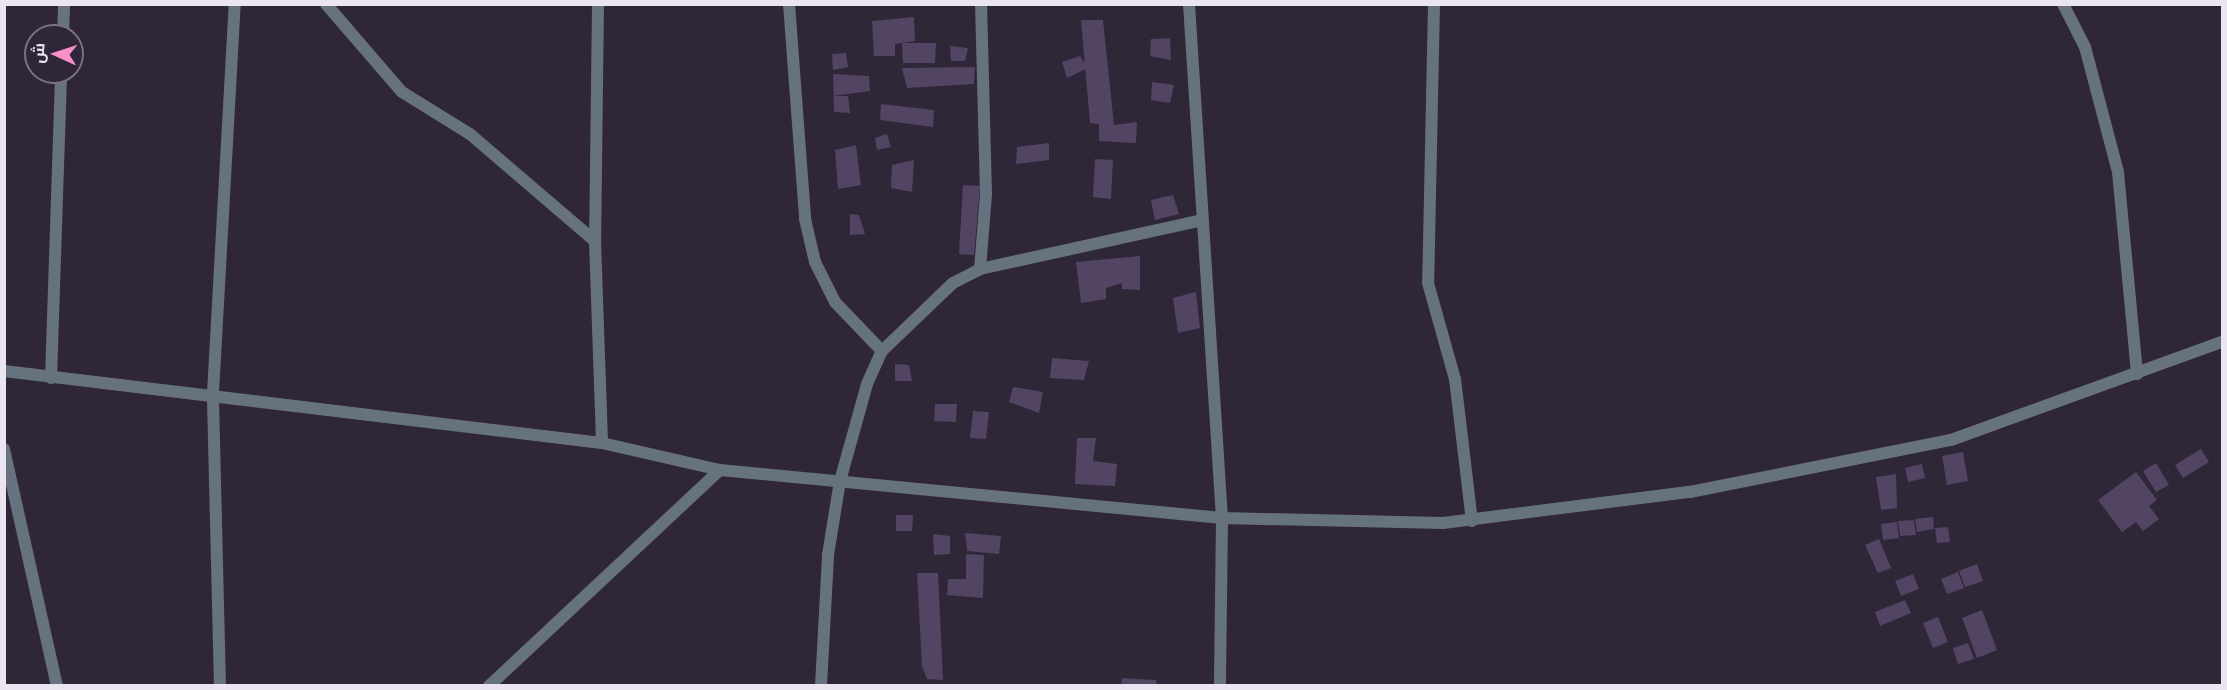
<!DOCTYPE html>
<html>
<head>
<meta charset="utf-8">
<style>
  body { margin:0 }
  #map { position:relative; width:2227px; height:690px; overflow:hidden; background:#2f2638; font-family:"PT Sans Narrow",Cairo,sans-serif }
  div>[style] { position:absolute }
  .building>* { inset:0; background:#524564 }
  .street>* { height:12px; margin:-6px; padding:0 6px; transform-origin:6px; border-radius:6px; background:#67727f }
  span { translate:-50% -50%; white-space:nowrap; text-align:center; line-height:1.15; -webkit-text-stroke:4.5px #2f2638; paint-order:stroke }
  .frame { position:absolute; inset:0; border:6px solid #ebe5f1; pointer-events:none }
  .north { position:absolute; left:24px; top:24px; width:60px; height:60px; box-sizing:border-box; background:#2f2638; border:2px solid #7a7282; border-radius:50%; rotate:273deg; font-size:16px; font-weight:700; line-height:24px; text-align:center; color:#ebe5f1 }
  .north::after { content:''; display:block; margin:auto; width:21px; height:27px; background:#fa8fc7; clip-path:polygon(50% 0,100% 100%,50% 72%,0 100%) }
</style>
</head>
<body>
<div id="map">
  <div class="building">
    <i style="clip-path:polygon(914px 17px,915px 41px,895px 44px,895px 56px,874px 56px,872px 21px)"></i>
    <i style="clip-path:polygon(1081px 20px,1103px 20px,1114px 125px,1137px 122px,1136px 143px,1099px 141px,1099px 124px,1090px 123px)"></i>
    <i style="clip-path:polygon(1170px 38px,1171px 60px,1150px 56px,1151px 39px)"></i>
    <i style="clip-path:polygon(902px 43px,936px 43px,935px 63px,903px 63px)"></i>
    <i style="clip-path:polygon(950px 46px,968px 48px,965px 61px,951px 61px)"></i>
    <i style="clip-path:polygon(846px 53px,848px 67px,833px 70px,832px 54px)"></i>
    <i style="clip-path:polygon(1080px 56px,1088px 68px,1067px 78px,1062px 62px)"></i>
    <i style="clip-path:polygon(975px 67px,974px 84px,907px 88px,902px 68px)"></i>
    <i style="clip-path:polygon(833px 74px,869px 76px,870px 91px,833px 96px,848px 96px,850px 113px,834px 112px)"></i>
    <i style="clip-path:polygon(1152px 82px,1174px 85px,1170px 103px,1151px 100px)"></i>
    <i style="clip-path:polygon(881px 104px,934px 110px,933px 127px,880px 120px)"></i>
    <i style="clip-path:polygon(887px 134px,891px 147px,877px 150px,875px 138px)"></i>
    <i style="clip-path:polygon(1049px 143px,1049px 160px,1016px 164px,1017px 147px)"></i>
    <i style="clip-path:polygon(856px 145px,861px 185px,838px 189px,835px 150px)"></i>
    <i style="clip-path:polygon(1095px 159px,1113px 160px,1111px 199px,1093px 197px)"></i>
    <i style="clip-path:polygon(914px 160px,912px 192px,891px 188px,892px 165px)"></i>
    <i style="clip-path:polygon(963px 185px,980px 186px,974px 255px,959px 254px)"></i>
    <i style="clip-path:polygon(1173px 195px,1179px 214px,1155px 220px,1151px 200px)"></i>
    <i style="clip-path:polygon(850px 214px,859px 215px,865px 234px,850px 235px)"></i>
    <i style="clip-path:polygon(1140px 256px,1140px 290px,1122px 289px,1122px 283px,1106px 288px,1106px 299px,1081px 303px,1076px 262px)"></i>
    <i style="clip-path:polygon(1196px 292px,1200px 328px,1178px 333px,1173px 298px)"></i>
    <i style="clip-path:polygon(1052px 358px,1089px 361px,1084px 380px,1050px 378px)"></i>
    <i style="clip-path:polygon(895px 364px,909px 365px,912px 381px,895px 381px)"></i>
    <i style="clip-path:polygon(1013px 387px,1043px 392px,1039px 413px,1009px 402px)"></i>
    <i style="clip-path:polygon(935px 404px,957px 404px,956px 422px,934px 421px)"></i>
    <i style="clip-path:polygon(973px 411px,989px 412px,986px 439px,970px 438px)"></i>
    <i style="clip-path:polygon(1077px 438px,1096px 438px,1093px 461px,1117px 464px,1115px 486px,1075px 484px)"></i>
    <i style="clip-path:polygon(2201px 449px,2209px 462px,2183px 478px,2175px 465px)"></i>
    <i style="clip-path:polygon(1963px 452px,1968px 481px,1947px 485px,1942px 456px)"></i>
    <i style="clip-path:polygon(2156px 463px,2169px 485px,2156px 492px,2143px 471px)"></i>
    <i style="clip-path:polygon(1922px 464px,1925px 478px,1908px 482px,1905px 468px)"></i>
    <i style="clip-path:polygon(2136px 472px,2157px 500px,2149px 506px,2159px 519px,2143px 531px,2136px 522px,2122px 532px,2098px 500px)"></i>
    <i style="clip-path:polygon(1896px 474px,1897px 508px,1881px 510px,1876px 477px)"></i>
    <i style="clip-path:polygon(896px 515px,913px 515px,912px 531px,896px 531px)"></i>
    <i style="clip-path:polygon(1933px 517px,1934px 529px,1917px 532px,1915px 519px)"></i>
    <i style="clip-path:polygon(1914px 520px,1916px 535px,1900px 536px,1898px 521px)"></i>
    <i style="clip-path:polygon(1897px 522px,1899px 538px,1883px 540px,1881px 524px)"></i>
    <i style="clip-path:polygon(1948px 527px,1950px 542px,1937px 543px,1935px 528px)"></i>
    <i style="clip-path:polygon(965px 533px,1001px 536px,999px 554px,967px 551px)"></i>
    <i style="clip-path:polygon(933px 534px,950px 536px,950px 554px,934px 555px)"></i>
    <i style="clip-path:polygon(1879px 539px,1891px 568px,1878px 573px,1865px 545px)"></i>
    <i style="clip-path:polygon(966px 554px,984px 555px,983px 598px,947px 595px,948px 579px,966px 579px)"></i>
    <i style="clip-path:polygon(1977px 564px,1983px 581px,1965px 587px,1959px 571px)"></i>
    <i style="clip-path:polygon(1958px 572px,1964px 588px,1947px 594px,1941px 579px)"></i>
    <i style="clip-path:polygon(917px 573px,938px 573px,943px 680px,927px 679px,922px 666px)"></i>
    <i style="clip-path:polygon(1913px 574px,1919px 589px,1901px 596px,1895px 581px)"></i>
    <i style="clip-path:polygon(1905px 600px,1911px 613px,1880px 626px,1875px 612px)"></i>
    <i style="clip-path:polygon(1982px 610px,1997px 650px,1977px 658px,1962px 618px)"></i>
    <i style="clip-path:polygon(1938px 617px,1948px 642px,1933px 648px,1923px 623px)"></i>
    <i style="clip-path:polygon(1968px 643px,1974px 659px,1958px 664px,1953px 648px)"></i>
    <i style="clip-path:polygon(1122px 678px,1156px 680px,1157px 686px,1121px 686px)"></i>
  </div>
  <div class="street">
    <i style="left:326px;top:4px;width:116px;rotate:49.2deg"></i>
    <i style="left:402px;top:92px;width:80px;rotate:31.7deg"></i>
    <i style="left:470px;top:134px;width:165px;rotate:40.6deg"></i>
    <i style="left:598px;top:4px;width:237px;rotate:90.7deg"></i>
    <i style="left:595px;top:241px;width:202px;rotate:88deg"></i>
    <i style="left:789px;top:4px;width:216px;rotate:85.7deg"></i>
    <i style="left:805px;top:219px;width:44px;rotate:76.9deg"></i>
    <i style="left:815px;top:262px;width:45px;rotate:63.4deg"></i>
    <i style="left:835px;top:302px;width:68px;rotate:46.2deg"></i>
    <i style="left:1189px;top:4px;width:515px;rotate:86.33deg"></i>
    <i style="left:1222px;top:518px;width:168px;rotate:90.7deg"></i>
    <i style="left:1434px;top:4px;width:279px;rotate:91.2deg"></i>
    <i style="left:1428px;top:283px;width:100px;rotate:74.3deg"></i>
    <i style="left:1455px;top:379px;width:143px;rotate:83.2deg"></i>
    <i style="left:2063px;top:4px;width:48px;rotate:62.9deg"></i>
    <i style="left:2085px;top:47px;width:129px;rotate:75.2deg"></i>
    <i style="left:2118px;top:172px;width:203px;rotate:84.6deg"></i>
    <i style="left:63px;top:36px;width:32px;rotate:-88deg"></i>
    <i style="left:980px;top:269px;width:75px;rotate:-85.4deg"></i>
    <i style="left:986px;top:194px;width:190px;rotate:-91.5deg"></i>
    <i style="left:4px;top:371px;width:602px;rotate:6.87deg"></i>
    <i style="left:602px;top:443px;width:121px;rotate:12.9deg"></i>
    <i style="left:720px;top:470px;width:504px;rotate:5.46deg"></i>
    <i style="left:1222px;top:518px;width:221px;rotate:1.3deg"></i>
    <i style="left:1443px;top:523px;width:249px;rotate:-7.2deg"></i>
    <i style="left:1690px;top:492px;width:266px;rotate:-11.3deg"></i>
    <i style="left:1951px;top:440px;width:288px;rotate:-19.9deg"></i>
    <i style="left:51px;top:378px;width:306px;rotate:-88.1deg"></i>
    <i style="left:4px;top:449px;width:243px;rotate:77.4deg"></i>
    <i style="left:220px;top:686px;width:293px;rotate:-91.4deg"></i>
    <i style="left:213px;top:393px;width:390px;rotate:-86.8deg"></i>
    <i style="left:489px;top:686px;width:316px;rotate:-43.1deg"></i>
    <i style="left:821px;top:686px;width:131px;rotate:-86.9deg"></i>
    <i style="left:828px;top:555px;width:75px;rotate:-80.8deg"></i>
    <i style="left:840px;top:481px;width:101px;rotate:-74.4deg"></i>
    <i style="left:867px;top:384px;width:36px;rotate:-66deg"></i>
    <i style="left:882px;top:351px;width:98px;rotate:-43.8deg"></i>
    <i style="left:953px;top:283px;width:30px;rotate:-27deg"></i>
    <i style="left:980px;top:269px;width:224px;rotate:-12.4deg"></i>
  </div>
  <div class="frame"></div>
  <div class="north">ش</div>
</div>
</body>
</html>
